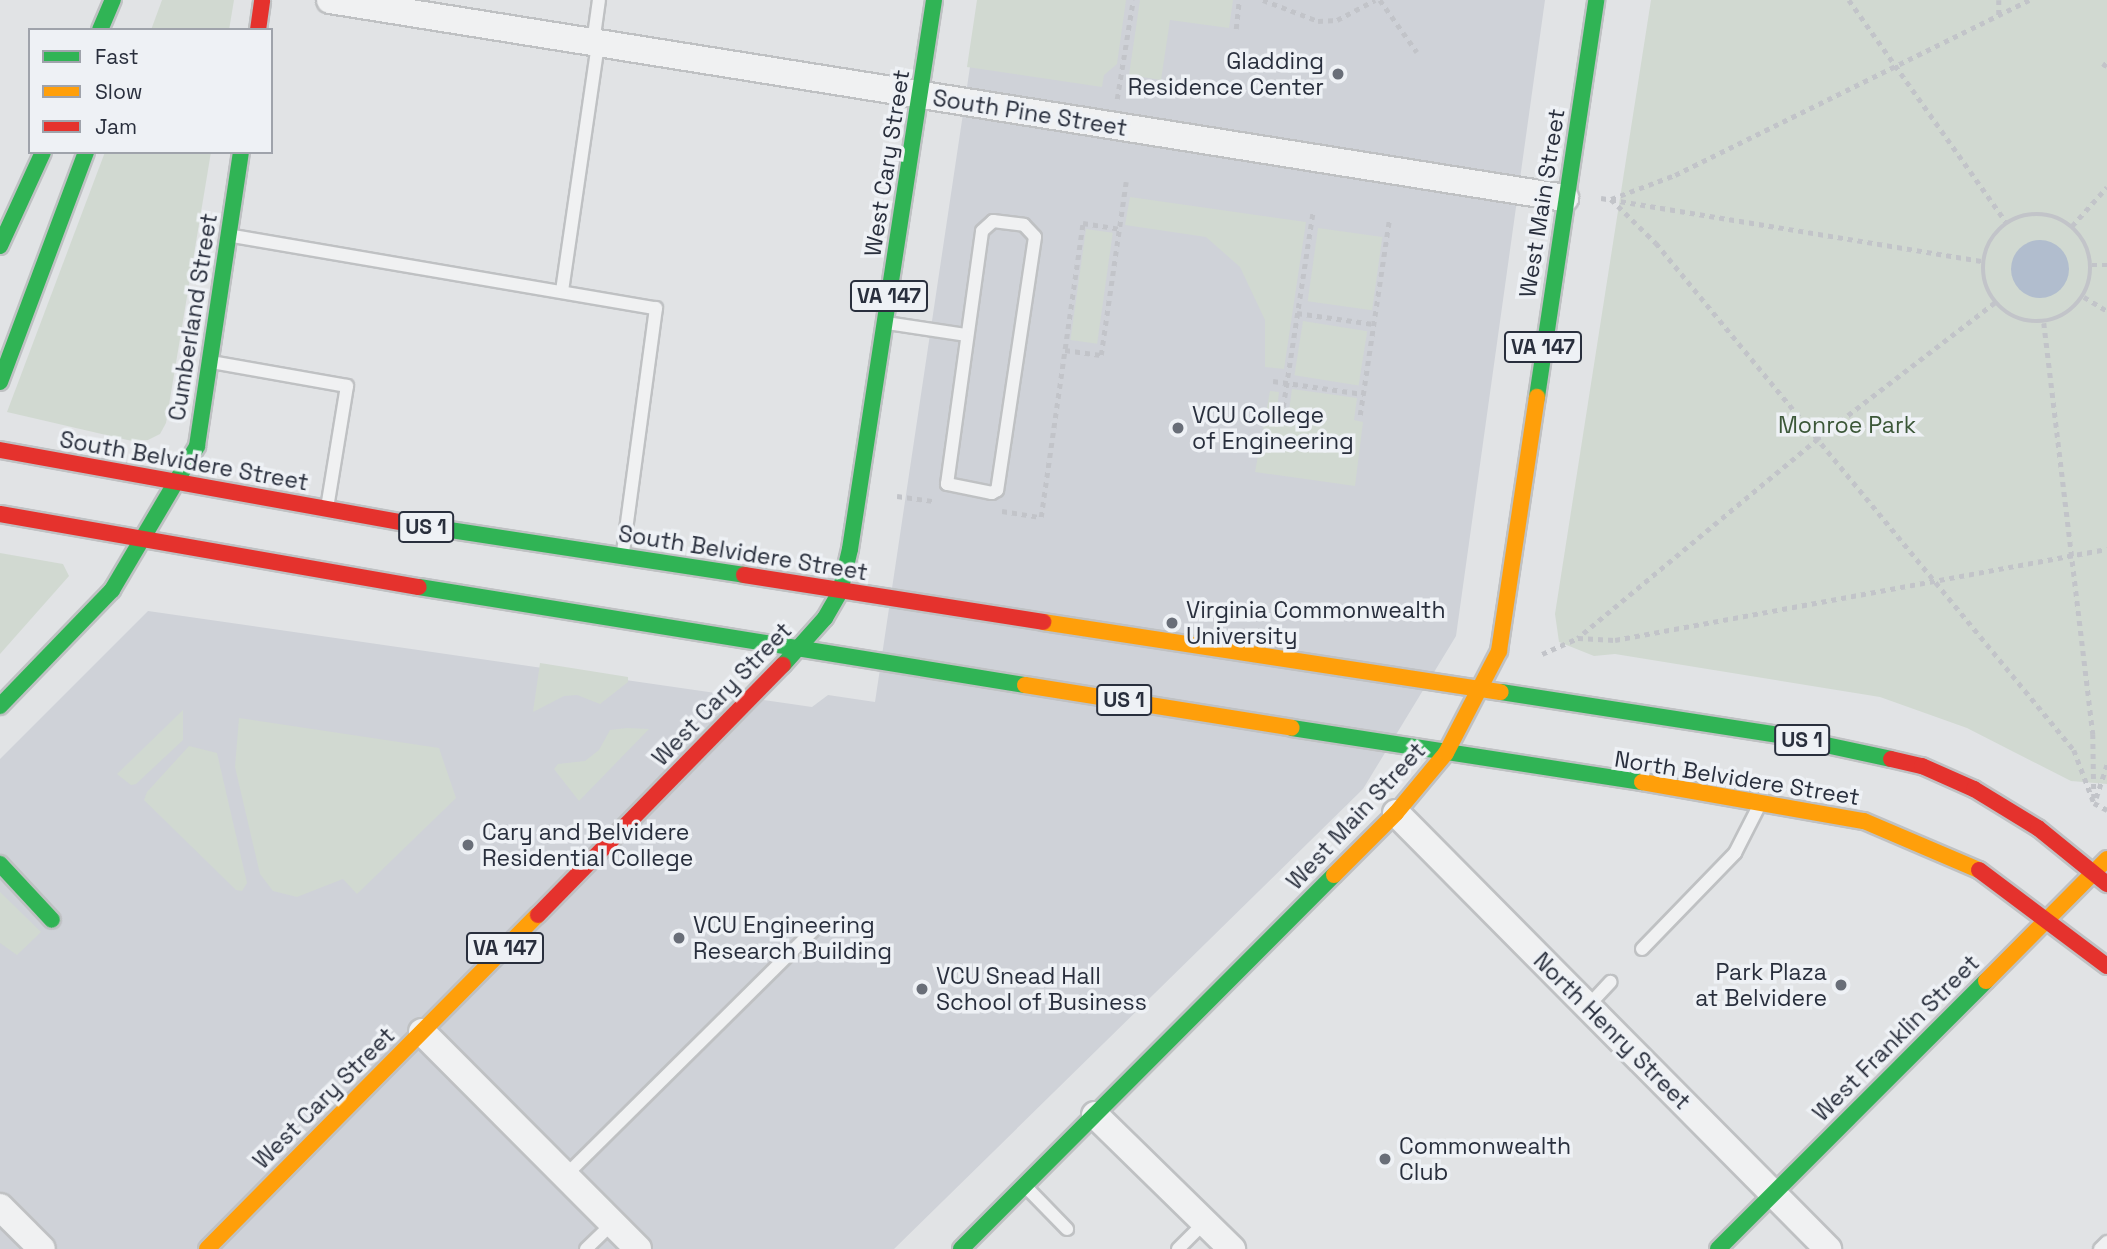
<!DOCTYPE html>
<style>
body{margin:0}
#map{position:relative;width:2107px;height:1249px;overflow:hidden;background:#e1e3e5;font-family:"Space Grotesk",sans-serif}
div>[style]{position:absolute}
[style*='--x']{left:calc(var(--x)*1px);top:calc(var(--y)*1px);width:calc(var(--w)*1px);rotate:calc(var(--a)*1deg)}
.built>*{inset:0;background:#cfd2d8}
.green>*{inset:0;background:#d1d9d1;transform-origin:0 0}
.water>*{inset:0;background:#b1bdce}
.round{border-radius:50%}
.path>*{height:4.5px;margin-top:-2.25px;transform-origin:0;background:repeating-linear-gradient(90deg,#c2c4c9 0 5px,transparent 0 10px)}
.path>.ring{margin:-2.25px;padding:0;box-sizing:content-box;background:none;border:4.5px solid #c2c4c9;border-radius:50%}
.roads{filter:drop-shadow(2px 0 #bfc1c3) drop-shadow(-2px 0 #bfc1c3) drop-shadow(0 2px #bfc1c3) drop-shadow(0 -2px #bfc1c3)}
.lane>*{height:12px;margin:-6px;padding:0 6px;transform-origin:6px;border-radius:6px;background:#f0f1f2}
.street>*{height:26px;margin:-13px;padding:0 13px;transform-origin:13px;border-radius:13px;background:#f0f1f2}
.fast>*{height:16px;margin:-8px;padding:0 8px;transform-origin:8px;border-radius:8px;background:#30b455}
.slow>*{height:16px;margin:-8px;padding:0 8px;transform-origin:8px;border-radius:8px;background:#ff9f0a}
.jam>*{height:16px;margin:-8px;padding:0 8px;transform-origin:8px;border-radius:8px;background:#e5322d}
.dots>*{width:19px;height:19px;translate:-50% -50%;box-sizing:border-box;border:4px solid #eef1f5;border-radius:50%}
span{translate:-50% -50%;white-space:nowrap;text-align:center;line-height:1.15;-webkit-text-stroke:7px #eef1f5;paint-order:stroke}
.shield-label span{padding:2px 5px;background:#eef1f5;border:2px solid;border-radius:5px;-webkit-text-stroke-width:0}
.shield-label{font-size:21px;color:#292f3d;font-weight:700}
.poi-label{font-size:23px;color:#292f3d}
.right{translate:-100% -50%;text-align:right}
.left{translate:0 -50%;text-align:left}
.street-label{font-size:23px;color:#292f3d}
.park-label{font-size:23px;color:#3b5738}
.legend{position:absolute;left:28px;top:28px;width:245px;height:126px;box-sizing:border-box;background:#eef1f5;border:2px solid #9fa3ab;margin:0;padding:9px 12px;list-style:none;font-size:21px;color:#292f3d}
.legend li{display:flex;align-items:center;gap:14px;height:35px}
.legend b{width:35px;border:2px solid #9fa3ab}
</style>
<div id="map">
<div class="built">
<i style="clip-path:polygon(980px 0,1545px 0,1456px 636px,1363px 789px,894px 1249px,0 1249px,0 759px,148px 611px,812px 707px,828px 695px,875px 702px)"></i>
</div>
<div class="green">
<i style="clip-path:polygon(162px 0,234px 0,229px 30px,151px 30px)"></i>
<i style="clip-path:polygon(977px 0,1126px 0,1117px 64px,1104px 75px,1102px 87px,967px 67px)"></i>
<i style="clip-path:polygon(1140px 0,1233px 0,1229px 28px,1170px 20px,1161px 80px,1129px 75px)"></i>
<i style="clip-path:polygon(1651px 0,2107px 0,2107px 784px,2071px 781px,1967px 728px,1880px 697px,1615px 654px,1594px 656px,1559px 642px,1555px 614px)"></i>
<i style="clip-path:polygon(105px 152px,211px 152px,166px 423px,160px 434px,148px 440px,132px 441px,7px 412px)"></i>
<i style="clip-path:polygon(1130px 197px,1306px 222px,1284px 369px,1265px 367px,1265px 320px,1240px 267px,1206px 237px,1125px 225px)"></i>
<i style="left:1318px;top:228px;width:65px;height:74px;rotate:8deg"></i>
<i style="left:1086px;top:229px;width:27px;height:112px;rotate:8deg"></i>
<i style="left:1303px;top:321px;width:65px;height:55px;rotate:9deg"></i>
<i style="clip-path:polygon(1292px 389px,1357px 398px,1354px 420px,1363px 422px,1355px 486px,1255px 472px,1270px 391px,1279px 392px,1277px 409px,1289px 411px)"></i>
<i style="clip-path:polygon(0 553px,63px 564px,69px 576px,0 654px)"></i>
<i style="clip-path:polygon(540px 663px,628px 677px,628px 682px,600px 704px,577px 695px,564px 696px,533px 712px)"></i>
<i style="clip-path:polygon(183px 710px,183px 740px,136px 784px,131px 785px,117px 774px)"></i>
<i style="clip-path:polygon(239px 718px,439px 748px,456px 798px,357px 894px,343px 879px,297px 897px,273px 891px,260px 874px,235px 767px)"></i>
<i style="clip-path:polygon(627px 728px,649px 729px,579px 801px,554px 769px,558px 764px,585px 761px,599px 750px,610px 730px)"></i>
<i style="clip-path:polygon(189px 746px,217px 753px,247px 883px,242px 891px,236px 890px,144px 800px,147px 792px)"></i>
<i style="clip-path:polygon(0 892px,41px 932px,17px 955px,0 943px)"></i>
</div>
<div class="water">
<i class="round" style="left:2011px;top:240px;width:58px;height:58px"></i>
</div>
<div class="path">
<i style="--x:1263;--y:0;--w:59;--a:20.9"></i>
<i style="--x:1318;--y:21;--w:19;--a:-3"></i>
<i style="--x:1337;--y:20;--w:43;--a:-27.8"></i>
<i style="--x:1380;--y:0;--w:64;--a:54.6"></i>
<i style="--x:1849;--y:0;--w:273;--a:54.7"></i>
<i style="--x:1999;--y:0;--w:15;--a:90"></i>
<i style="--x:1236;--y:29;--w:29;--a:-84"></i>
<i style="--x:2103;--y:67;--w:7;--a:-56"></i>
<i style="--x:1117;--y:99;--w:100;--a:-80.8"></i>
<i style="--x:1601;--y:198;--w:387;--a:9.4"></i>
<i style="--x:1611;--y:199;--w:63;--a:44.4"></i>
<i style="--x:1656;--y:243;--w:657;--a:50.5"></i>
<i style="--x:2074;--y:750;--w:57;--a:69.3"></i>
<i style="--x:2094;--y:803;--w:15;--a:28"></i>
<i style="--x:1611;--y:199;--w:68;--a:-20.6"></i>
<i style="--x:1675;--y:175;--w:395;--a:-26.3"></i>
<i class="ring" style="left:1983px;top:214px;width:103.5px;height:103.5px"></i>
<i style="--x:2072;--y:226;--w:52;--a:-48.1"></i>
<i style="--x:2092;--y:265;--w:15;--a:0"></i>
<i style="--x:2084;--y:297;--w:27;--a:31"></i>
<i style="--x:1995;--y:303;--w:223;--a:142.5"></i>
<i style="--x:1818;--y:439;--w:312;--a:140.3"></i>
<i style="--x:1578;--y:638;--w:37;--a:3"></i>
<i style="--x:1615;--y:640;--w:500;--a:-10.48"></i>
<i style="--x:1297;--y:313;--w:77;--a:8.2"></i>
<i style="--x:2044;--y:323;--w:414;--a:83.2"></i>
<i style="--x:2093;--y:734;--w:64;--a:89.1"></i>
<i style="--x:1065;--y:350;--w:36;--a:8"></i>
<i style="--x:1101;--y:355;--w:175;--a:-81.8"></i>
<i style="--x:1273;--y:381;--w:91;--a:8.2"></i>
<i style="--x:1283;--y:407;--w:199;--a:-81.3"></i>
<i style="--x:1360;--y:415;--w:196;--a:-81.5"></i>
<i style="--x:897;--y:496;--w:37;--a:8"></i>
<i style="--x:1002;--y:511;--w:39;--a:9"></i>
<i style="--x:1041;--y:517;--w:297;--a:-81.9"></i>
<i style="--x:1083;--y:223;--w:36;--a:9"></i>
<i style="--x:1542;--y:654;--w:39;--a:-24"></i>
<i style="--x:2096;--y:798;--w:35;--a:-72"></i>
</div>
<div class="roads">
<div class="lane">
<i style="--x:593;--y:43;--w:43;--a:-82.1"></i>
<i style="--x:993;--y:221;--w:31;--a:7"></i>
<i style="--x:1024;--y:225;--w:16;--a:47"></i>
<i style="--x:1035;--y:237;--w:256;--a:98.5"></i>
<i style="--x:997;--y:490;--w:6;--a:149"></i>
<i style="--x:992;--y:493;--w:46;--a:-168.7"></i>
<i style="--x:947;--y:484;--w:255;--a:-82.1"></i>
<i style="--x:982;--y:231;--w:15;--a:-42"></i>
<i style="--x:233;--y:236;--w:429;--a:9.7"></i>
<i style="--x:656;--y:308;--w:245;--a:97.7"></i>
<i style="--x:562;--y:291;--w:251;--a:-81.7"></i>
<i style="--x:887;--y:323;--w:80;--a:8.6"></i>
<i style="--x:211;--y:362;--w:138;--a:10"></i>
<i style="--x:347;--y:386;--w:124;--a:99.3"></i>
<i style="--x:1642;--y:949;--w:134;--a:-45.9"></i>
<i style="--x:1735;--y:853;--w:55;--a:-63"></i>
<i style="--x:1588;--y:1006;--w:33;--a:-47"></i>
<i style="--x:565;--y:1176;--w:349;--a:-44.7"></i>
<i style="--x:1028;--y:1189;--w:56;--a:45.7"></i>
<i style="--x:586;--y:1249;--w:37;--a:-44"></i>
<i style="--x:1178;--y:1249;--w:38;--a:-45"></i>
<i style="--x:2100;--y:1249;--w:10;--a:-45"></i>
</div>
<div class="street">
<i style="--x:330;--y:0;--w:1251;--a:9.11"></i>
<i style="--x:1396;--y:813;--w:614;--a:45.26"></i>
<i style="--x:422;--y:1032;--w:306;--a:45.1"></i>
<i style="--x:1095;--y:1115;--w:192;--a:44.4"></i>
<i style="--x:0;--y:1207;--w:59;--a:45"></i>
</div>
<div class="fast">
<i style="--x:100;--y:30;--w:33;--a:-67"></i>
<i style="--x:0;--y:246;--w:103;--a:-65.4"></i>
<i style="--x:0;--y:382;--w:246;--a:-69.5"></i>
<i style="--x:1537;--y:397;--w:401;--a:-81.5"></i>
<i style="--x:418;--y:525;--w:330;--a:8.7"></i>
<i style="--x:419;--y:587;--w:614;--a:9.19"></i>
<i style="--x:783;--y:665;--w:63;--a:-48.2"></i>
<i style="--x:825;--y:618;--w:30;--a:-60"></i>
<i style="--x:840;--y:592;--w:44;--a:-76.9"></i>
<i style="--x:850;--y:549;--w:555;--a:-81.3"></i>
<i style="--x:1501;--y:692;--w:286;--a:8.8"></i>
<i style="--x:1784;--y:736;--w:109;--a:12.1"></i>
<i style="--x:0;--y:706;--w:161;--a:-46"></i>
<i style="--x:112;--y:590;--w:167;--a:-59.4"></i>
<i style="--x:197;--y:446;--w:297;--a:-81.5"></i>
<i style="--x:1292;--y:728;--w:354;--a:8.8"></i>
<i style="--x:0;--y:864;--w:76;--a:47.1"></i>
<i style="--x:961;--y:1249;--w:528;--a:-45.08"></i>
<i style="--x:1718;--y:1249;--w:379;--a:-45"></i>
</div>
<div class="slow">
<i style="--x:1043;--y:622;--w:463;--a:8.7"></i>
<i style="--x:1025;--y:685;--w:270;--a:9.1"></i>
<i style="--x:1642;--y:782;--w:225;--a:10"></i>
<i style="--x:1864;--y:821;--w:125;--a:23.1"></i>
<i style="--x:1334;--y:875;--w:88;--a:-45"></i>
<i style="--x:1396;--y:813;--w:78;--a:-50.2"></i>
<i style="--x:1446;--y:753;--w:115;--a:-62.5"></i>
<i style="--x:1499;--y:651;--w:257;--a:-81.5"></i>
<i style="--x:1986;--y:981;--w:172;--a:-45.2"></i>
<i style="--x:207;--y:1249;--w:470;--a:-45.3"></i>
</div>
<div class="jam">
<i style="--x:258;--y:30;--w:30;--a:-82"></i>
<i style="--x:0;--y:450;--w:425;--a:10.2"></i>
<i style="--x:0;--y:514;--w:425;--a:9.9"></i>
<i style="--x:744;--y:575;--w:303;--a:8.9"></i>
<i style="--x:1891;--y:759;--w:32;--a:13"></i>
<i style="--x:1922;--y:766;--w:57;--a:23.9"></i>
<i style="--x:1974;--y:789;--w:75;--a:31.4"></i>
<i style="--x:2038;--y:828;--w:89;--a:39.1"></i>
<i style="--x:1979;--y:870;--w:160;--a:36.9"></i>
<i style="--x:538;--y:915;--w:350;--a:-45.6"></i>
</div>
</div>
<div class="dots">
<i style="left:1338px;top:74px;background:#696e78"></i>
<i style="left:1178px;top:428px;background:#696e78"></i>
<i style="left:1172px;top:623px;background:#696e78"></i>
<i style="left:468px;top:845px;background:#696e78"></i>
<i style="left:679px;top:938px;background:#696e78"></i>
<i style="left:1841px;top:985px;background:#696e78"></i>
<i style="left:922px;top:989px;background:#696e78"></i>
<i style="left:1385px;top:1159px;background:#696e78"></i>
</div>
<div class="shield-label">
<span style="left:889px;top:296px">VA 147</span>
<span style="left:1543px;top:347px">VA 147</span>
<span style="left:426px;top:527px">US 1</span>
<span style="left:1124px;top:700px">US 1</span>
<span style="left:1802px;top:740px">US 1</span>
<span style="left:505px;top:948px">VA 147</span>
</div>
<div class="poi-label">
<span class="right" style="left:1324px;top:74px">Gladding<br>Residence Center</span>
<span class="left" style="left:1192px;top:428px">VCU College<br>of Engineering</span>
<span class="left" style="left:1186px;top:623px">Virginia Commonwealth<br>University</span>
<span class="left" style="left:482px;top:845px">Cary and Belvidere<br>Residential College</span>
<span class="left" style="left:693px;top:938px">VCU Engineering<br>Research Building</span>
<span class="right" style="left:1827px;top:985px">Park Plaza<br>at Belvidere</span>
<span class="left" style="left:936px;top:989px">VCU Snead Hall<br>School of Business</span>
<span class="left" style="left:1399px;top:1159px">Commonwealth<br>Club</span>
</div>
<div class="street-label">
<span style="left:1030px;top:113px;rotate:9deg">South Pine Street</span>
<span style="left:887px;top:163px;rotate:-81deg">West Cary Street</span>
<span style="left:1542px;top:203px;rotate:-81deg">West Main Street</span>
<span style="left:193px;top:317px;rotate:-81deg">Cumberland Street</span>
<span style="left:184px;top:461px;rotate:10deg">South Belvidere Street</span>
<span style="left:743px;top:553px;rotate:9deg">South Belvidere Street</span>
<span style="left:722px;top:694px;rotate:-46deg">West Cary Street</span>
<span style="left:1737px;top:778px;rotate:9deg">North Belvidere Street</span>
<span style="left:1356px;top:816px;rotate:-47deg">West Main Street</span>
<span style="left:1612px;top:1031px;rotate:45deg">North Henry Street</span>
<span style="left:1896px;top:1038px;rotate:-45deg">West Franklin Street</span>
<span style="left:324px;top:1098px;rotate:-45deg">West Cary Street</span>
</div>
<div class="park-label">
<span style="left:1847px;top:425px">Monroe Park</span>
</div>
<ul class="legend">
<li><b style="height:9px;background:#30b455"></b>Fast</li>
<li><b style="height:9px;background:#ff9f0a"></b>Slow</li>
<li><b style="height:9px;background:#e5322d"></b>Jam</li>
</ul>
</div>
